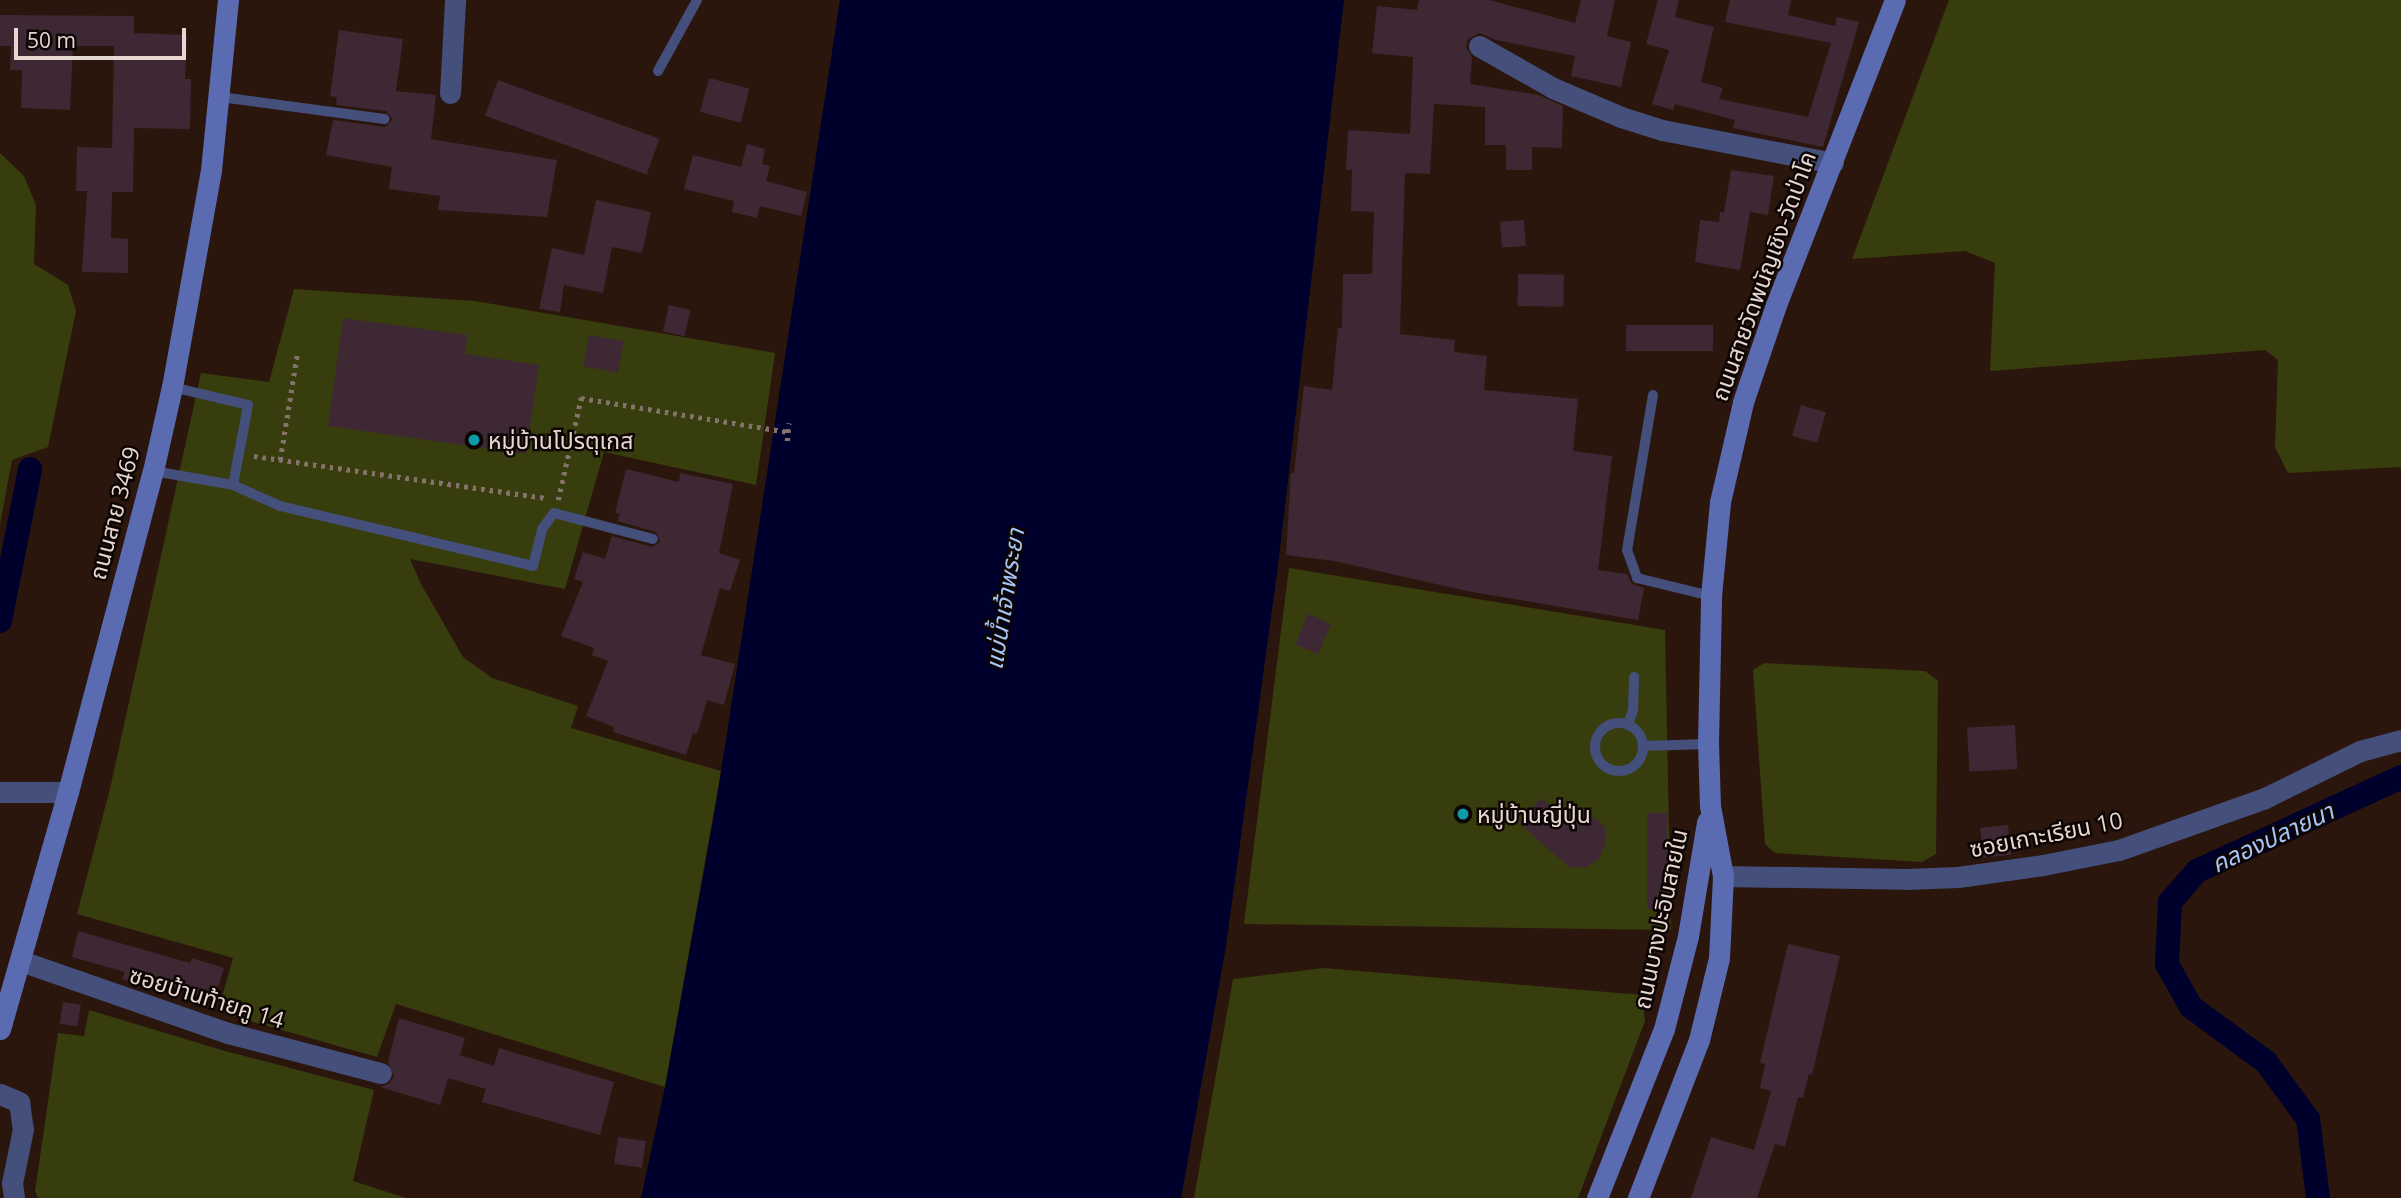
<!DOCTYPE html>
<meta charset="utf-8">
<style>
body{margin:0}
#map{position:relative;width:2401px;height:1198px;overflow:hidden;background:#2b160d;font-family:"Open Sans","Noto Sans Thai",sans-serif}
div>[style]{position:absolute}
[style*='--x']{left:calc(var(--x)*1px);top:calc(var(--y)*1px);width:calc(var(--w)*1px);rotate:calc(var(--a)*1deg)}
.green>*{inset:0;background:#383d0d}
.water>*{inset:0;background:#00002d}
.canal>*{height:24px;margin:-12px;padding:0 12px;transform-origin:12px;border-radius:12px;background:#00002d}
.building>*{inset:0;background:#3e2834;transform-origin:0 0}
.path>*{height:4.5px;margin-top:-2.25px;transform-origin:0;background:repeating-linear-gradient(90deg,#85736b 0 3.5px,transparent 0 8.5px)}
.lane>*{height:10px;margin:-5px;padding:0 5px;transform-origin:5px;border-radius:5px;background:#444f7b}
.lane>.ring{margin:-5px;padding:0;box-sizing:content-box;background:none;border:10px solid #444f7b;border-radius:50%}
.street>*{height:21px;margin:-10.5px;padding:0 10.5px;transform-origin:10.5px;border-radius:10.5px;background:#444f7b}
.secondary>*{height:21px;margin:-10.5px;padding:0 10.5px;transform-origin:10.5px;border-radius:10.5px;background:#5a6bb1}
.dots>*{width:19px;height:19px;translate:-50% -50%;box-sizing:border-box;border:4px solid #0d0503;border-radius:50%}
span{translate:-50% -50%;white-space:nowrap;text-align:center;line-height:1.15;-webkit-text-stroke:5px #0d0503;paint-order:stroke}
.street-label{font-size:23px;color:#e7d7d1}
.poi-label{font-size:23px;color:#e7d7d1}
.left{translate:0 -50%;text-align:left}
.water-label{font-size:24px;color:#a5c5f8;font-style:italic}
.scale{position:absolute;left:14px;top:28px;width:172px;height:32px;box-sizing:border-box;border:4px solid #e7d7d1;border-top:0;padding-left:9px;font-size:21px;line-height:24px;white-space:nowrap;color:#e7d7d1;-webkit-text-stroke:5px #0d0503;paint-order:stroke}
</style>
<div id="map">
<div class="green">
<i style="clip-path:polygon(1949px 0,2401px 0,2401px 467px,2288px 473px,2275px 447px,2278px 360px,2265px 350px,1990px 371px,1995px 263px,1965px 251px,1852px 259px)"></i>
<i style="clip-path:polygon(0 153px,24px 176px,36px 205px,34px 264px,68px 285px,76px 311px,48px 447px,12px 460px,0 525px)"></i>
<i style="clip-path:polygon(294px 289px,475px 301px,775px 353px,756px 485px,604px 452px,565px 589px,410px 559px,421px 584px,463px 657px,492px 678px,578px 706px,571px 728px,721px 771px,665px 1087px,396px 1004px,377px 1057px,218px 1012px,233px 958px,77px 914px,110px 789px,201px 373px,269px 382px)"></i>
<i style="clip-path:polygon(1289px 568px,1665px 630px,1671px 930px,1244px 924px)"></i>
<i style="clip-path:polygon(1764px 663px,1925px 671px,1938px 681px,1936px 854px,1922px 862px,1775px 853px,1765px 844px,1753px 670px)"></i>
<i style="clip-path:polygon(1324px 968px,1642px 995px,1645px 1021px,1578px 1198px,1194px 1198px,1233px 979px)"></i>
<i style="clip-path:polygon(89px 1010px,225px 1051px,374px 1090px,353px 1181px,406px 1198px,38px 1198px,35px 1191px,58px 1033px,84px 1036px)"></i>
</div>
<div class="water">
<i style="clip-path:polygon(840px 0,1344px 0,1278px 566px,1226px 946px,1181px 1198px,641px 1198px,665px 1087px,716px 804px)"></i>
</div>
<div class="canal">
<i style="--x:0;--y:621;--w:155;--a:-78.8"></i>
<i style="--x:2318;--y:1198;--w:80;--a:-97.2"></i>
<i style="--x:2308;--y:1119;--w:71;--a:-126.4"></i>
<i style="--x:2266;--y:1062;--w:93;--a:-143.7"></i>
<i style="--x:2191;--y:1007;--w:49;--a:-119.2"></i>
<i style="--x:2167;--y:964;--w:62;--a:-87.2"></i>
<i style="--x:2170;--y:902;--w:41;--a:-48.9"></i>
<i style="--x:2197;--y:871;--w:225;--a:-24.7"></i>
</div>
<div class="building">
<i style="clip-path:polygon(1419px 0,1489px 0,1575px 23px,1581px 0,1615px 0,1607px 36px,1631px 42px,1621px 87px,1571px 76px,1575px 56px,1496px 40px,1480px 33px,1468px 39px,1466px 47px,1472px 57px,1470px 84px,1539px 95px,1563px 106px,1562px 148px,1532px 147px,1532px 170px,1506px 170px,1506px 145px,1485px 145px,1485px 107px,1434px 104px,1430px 174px,1405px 173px,1400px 334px,1455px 340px,1454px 352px,1487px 356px,1484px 390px,1578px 399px,1573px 451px,1612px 456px,1598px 570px,1627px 574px,1632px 584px,1644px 588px,1638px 620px,1467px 591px,1334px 561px,1286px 555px,1291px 473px,1294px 473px,1304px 386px,1332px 390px,1338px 328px,1342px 328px,1343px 274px,1372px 274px,1374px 212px,1351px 211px,1352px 170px,1346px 170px,1348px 130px,1410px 134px,1413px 57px,1372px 53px,1377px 6px,1417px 10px)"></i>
<i style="clip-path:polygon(1658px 0,1679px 0,1675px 17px,1714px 27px,1701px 82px,1723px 88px,1719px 99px,1808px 117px,1831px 43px,1725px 22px,1730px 0,1791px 0,1788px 15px,1835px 26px,1837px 17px,1859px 22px,1823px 147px,1733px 128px,1735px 120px,1675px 104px,1673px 110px,1652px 104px,1669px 50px,1646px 44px)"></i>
<i style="clip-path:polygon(0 15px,134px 16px,134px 33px,187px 35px,185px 79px,191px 79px,190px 129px,134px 128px,133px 192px,112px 192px,111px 238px,128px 239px,128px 273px,82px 272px,87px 191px,76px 191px,77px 147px,112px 148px,114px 46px,73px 46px,70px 110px,21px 108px,22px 70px,10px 70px,11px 46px,0 46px)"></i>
<i style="clip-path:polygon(339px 30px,403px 39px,396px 91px,436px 95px,431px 139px,557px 160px,547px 217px,438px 210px,440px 196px,389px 189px,392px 167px,326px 155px,333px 120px,385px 127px,393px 119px,386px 111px,336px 105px,337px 97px,330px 96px)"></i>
<i style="left:709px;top:78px;width:42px;height:35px;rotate:15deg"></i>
<i style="left:498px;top:80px;width:172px;height:38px;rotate:20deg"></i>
<i style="clip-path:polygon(747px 144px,765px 149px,762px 164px,770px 166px,766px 181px,807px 192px,801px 216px,760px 206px,757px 218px,732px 212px,734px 201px,684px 189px,693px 155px,741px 167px)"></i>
<i style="clip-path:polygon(1731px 170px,1774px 176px,1768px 215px,1750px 212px,1740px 270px,1695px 262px,1700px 220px,1719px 222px,1720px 212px,1724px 213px)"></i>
<i style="clip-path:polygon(596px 200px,651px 212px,642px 253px,612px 247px,603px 293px,564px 285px,560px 312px,539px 309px,552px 248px,584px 255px)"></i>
<i style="left:1524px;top:220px;width:26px;height:24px;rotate:86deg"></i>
<i style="left:1518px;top:274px;width:46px;height:32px;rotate:1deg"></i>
<i style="left:669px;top:305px;width:22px;height:27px;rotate:13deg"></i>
<i style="clip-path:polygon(343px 318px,468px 335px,465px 354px,539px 365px,526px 454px,328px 426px)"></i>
<i style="left:1626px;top:325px;width:87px;height:26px"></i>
<i style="left:589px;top:335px;width:35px;height:32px;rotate:10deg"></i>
<i style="left:1801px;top:405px;width:26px;height:32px;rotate:16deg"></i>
<i style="clip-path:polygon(626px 469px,679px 482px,680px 473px,733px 484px,719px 553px,740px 560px,730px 591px,720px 588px,701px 655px,735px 664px,724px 705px,707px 700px,697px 734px,693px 733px,686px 755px,613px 732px,614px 727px,586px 716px,608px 661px,592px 655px,594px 648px,561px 636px,583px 582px,574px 579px,583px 552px,605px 559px,612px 536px,652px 547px,660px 542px,656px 532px,617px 521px,620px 514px,615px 513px)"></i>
<i style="left:1308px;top:614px;width:25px;height:33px;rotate:23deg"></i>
<i style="left:2015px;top:725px;width:44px;height:48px;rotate:87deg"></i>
<i style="clip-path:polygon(1541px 798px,1571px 824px,1584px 809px,1605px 827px,1606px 843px,1599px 859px,1586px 867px,1570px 868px,1519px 823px)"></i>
<i style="left:1647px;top:813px;width:20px;height:96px"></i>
<i style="left:2008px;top:825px;width:30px;height:28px;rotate:84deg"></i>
<i style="clip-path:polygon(78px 931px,190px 963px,192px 958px,224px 968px,214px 1000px,171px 986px,169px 992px,122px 979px,125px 972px,72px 957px)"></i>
<i style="clip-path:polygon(1788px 944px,1840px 956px,1812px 1075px,1809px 1074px,1803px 1098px,1798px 1097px,1785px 1147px,1775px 1144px,1757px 1198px,1691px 1198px,1711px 1137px,1754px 1150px,1771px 1091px,1760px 1088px,1765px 1064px,1760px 1063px)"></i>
<i style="left:63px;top:1002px;width:18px;height:22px;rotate:9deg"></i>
<i style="clip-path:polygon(399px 1018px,465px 1038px,460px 1055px,494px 1066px,499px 1048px,614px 1082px,600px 1135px,482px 1102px,486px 1089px,448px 1078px,440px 1105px,380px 1087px,390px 1083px,394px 1076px,388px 1062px)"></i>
<i style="left:618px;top:1137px;width:28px;height:27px;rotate:8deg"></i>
</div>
<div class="path">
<i style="--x:787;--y:441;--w:18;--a:-84"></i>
<i style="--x:254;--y:456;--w:295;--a:8.2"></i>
<i style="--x:280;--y:460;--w:106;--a:-80.8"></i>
<i style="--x:558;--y:500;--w:105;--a:-77.3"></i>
<i style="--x:581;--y:398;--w:210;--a:9.3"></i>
</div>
<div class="lane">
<i style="--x:658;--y:71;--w:81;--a:-61.2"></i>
<i style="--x:220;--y:97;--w:166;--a:7.6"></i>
<i style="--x:172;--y:387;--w:78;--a:13.3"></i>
<i style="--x:248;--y:405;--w:81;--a:100.6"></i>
<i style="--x:1653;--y:395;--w:157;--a:99.5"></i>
<i style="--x:1627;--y:550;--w:30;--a:70"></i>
<i style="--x:1637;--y:578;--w:76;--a:13.7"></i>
<i style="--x:153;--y:471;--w:81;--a:9.9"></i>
<i style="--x:233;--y:485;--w:51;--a:24.1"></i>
<i style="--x:280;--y:506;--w:260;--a:13.3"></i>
<i style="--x:533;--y:566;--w:38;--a:-76"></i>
<i style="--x:542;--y:529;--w:20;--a:-53"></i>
<i style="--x:554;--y:513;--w:102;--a:14.7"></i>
<i class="ring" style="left:1595px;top:723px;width:38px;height:38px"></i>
<i style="--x:1628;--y:724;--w:15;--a:-70"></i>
<i style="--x:1633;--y:710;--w:33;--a:-88"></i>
<i style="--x:1643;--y:746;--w:65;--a:-1.8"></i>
</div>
<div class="street">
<i style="--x:1479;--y:46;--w:85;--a:29.6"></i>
<i style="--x:1553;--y:88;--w:74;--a:23.1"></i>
<i style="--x:1621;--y:117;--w:43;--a:17.6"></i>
<i style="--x:1662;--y:130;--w:174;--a:10.9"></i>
<i style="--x:450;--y:93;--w:93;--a:-86.9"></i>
<i style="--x:0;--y:792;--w:68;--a:0"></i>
<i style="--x:1723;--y:876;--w:183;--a:0.9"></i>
<i style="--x:1906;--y:879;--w:52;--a:-2.2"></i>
<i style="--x:1958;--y:877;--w:86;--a:-8"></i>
<i style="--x:2043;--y:865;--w:77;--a:-11.2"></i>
<i style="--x:2119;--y:850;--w:155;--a:-19.6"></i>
<i style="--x:2265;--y:798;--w:106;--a:-26.3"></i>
<i style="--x:2360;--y:751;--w:42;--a:-15"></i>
<i style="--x:21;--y:961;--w:219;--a:19.2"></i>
<i style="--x:228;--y:1033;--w:158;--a:14.7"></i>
<i style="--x:0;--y:1094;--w:21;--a:23"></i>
<i style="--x:19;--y:1102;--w:27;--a:82"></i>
<i style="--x:23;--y:1129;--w:55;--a:101.5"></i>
<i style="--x:12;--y:1183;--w:15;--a:82"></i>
</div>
<div class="secondary">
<i style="--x:0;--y:1029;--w:247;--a:-74"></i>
<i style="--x:68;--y:792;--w:332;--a:-75.2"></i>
<i style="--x:153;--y:471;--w:86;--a:-77.3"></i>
<i style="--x:172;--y:387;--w:220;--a:-79.8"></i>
<i style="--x:211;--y:170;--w:171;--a:-84.3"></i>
<i style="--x:1597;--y:1198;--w:182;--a:-68.4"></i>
<i style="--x:1664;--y:1029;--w:96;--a:-75.5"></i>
<i style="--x:1688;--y:936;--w:116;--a:-80.5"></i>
<i style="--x:1638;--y:1198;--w:169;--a:-68.9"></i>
<i style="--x:1699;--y:1040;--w:84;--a:-76.3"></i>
<i style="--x:1719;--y:958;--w:82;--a:-87.2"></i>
<i style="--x:1723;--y:876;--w:71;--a:-100.5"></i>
<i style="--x:1710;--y:806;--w:62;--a:-91.8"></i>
<i style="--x:1708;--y:744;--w:148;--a:-88.8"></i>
<i style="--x:1711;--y:596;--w:94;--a:-84.5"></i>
<i style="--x:1720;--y:502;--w:103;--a:-77"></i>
<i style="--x:1743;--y:402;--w:102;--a:-71.2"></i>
<i style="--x:1776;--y:305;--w:327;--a:-68.7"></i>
</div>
<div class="dots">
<i style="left:474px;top:440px;background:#0f9aa8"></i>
<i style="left:1463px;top:814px;background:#0f9aa8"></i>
</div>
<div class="street-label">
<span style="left:1763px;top:276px;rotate:-70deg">ถนนสายวัดพนัญเชิง-วัดป่าโค</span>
<span style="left:114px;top:513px;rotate:-75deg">ถนนสาย 3469</span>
<span style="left:2046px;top:834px;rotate:-11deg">ซอยเกาะเรียน 10</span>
<span style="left:1660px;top:919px;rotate:-78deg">ถนนบางปะอินสายใน</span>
<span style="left:207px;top:997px;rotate:17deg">ซอยบ้านท้ายคู 14</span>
</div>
<div class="poi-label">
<span class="left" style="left:488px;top:440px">หมู่บ้านโปรตุเกส</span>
<span class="left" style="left:1477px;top:814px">หมู่บ้านญี่ปุ่น</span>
</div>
<div class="water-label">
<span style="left:1004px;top:599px;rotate:-81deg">แม่น้ำเจ้าพระยา</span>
<span style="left:2272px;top:837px;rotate:-25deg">คลองปลายนา</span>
</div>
<div class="scale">50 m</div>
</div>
